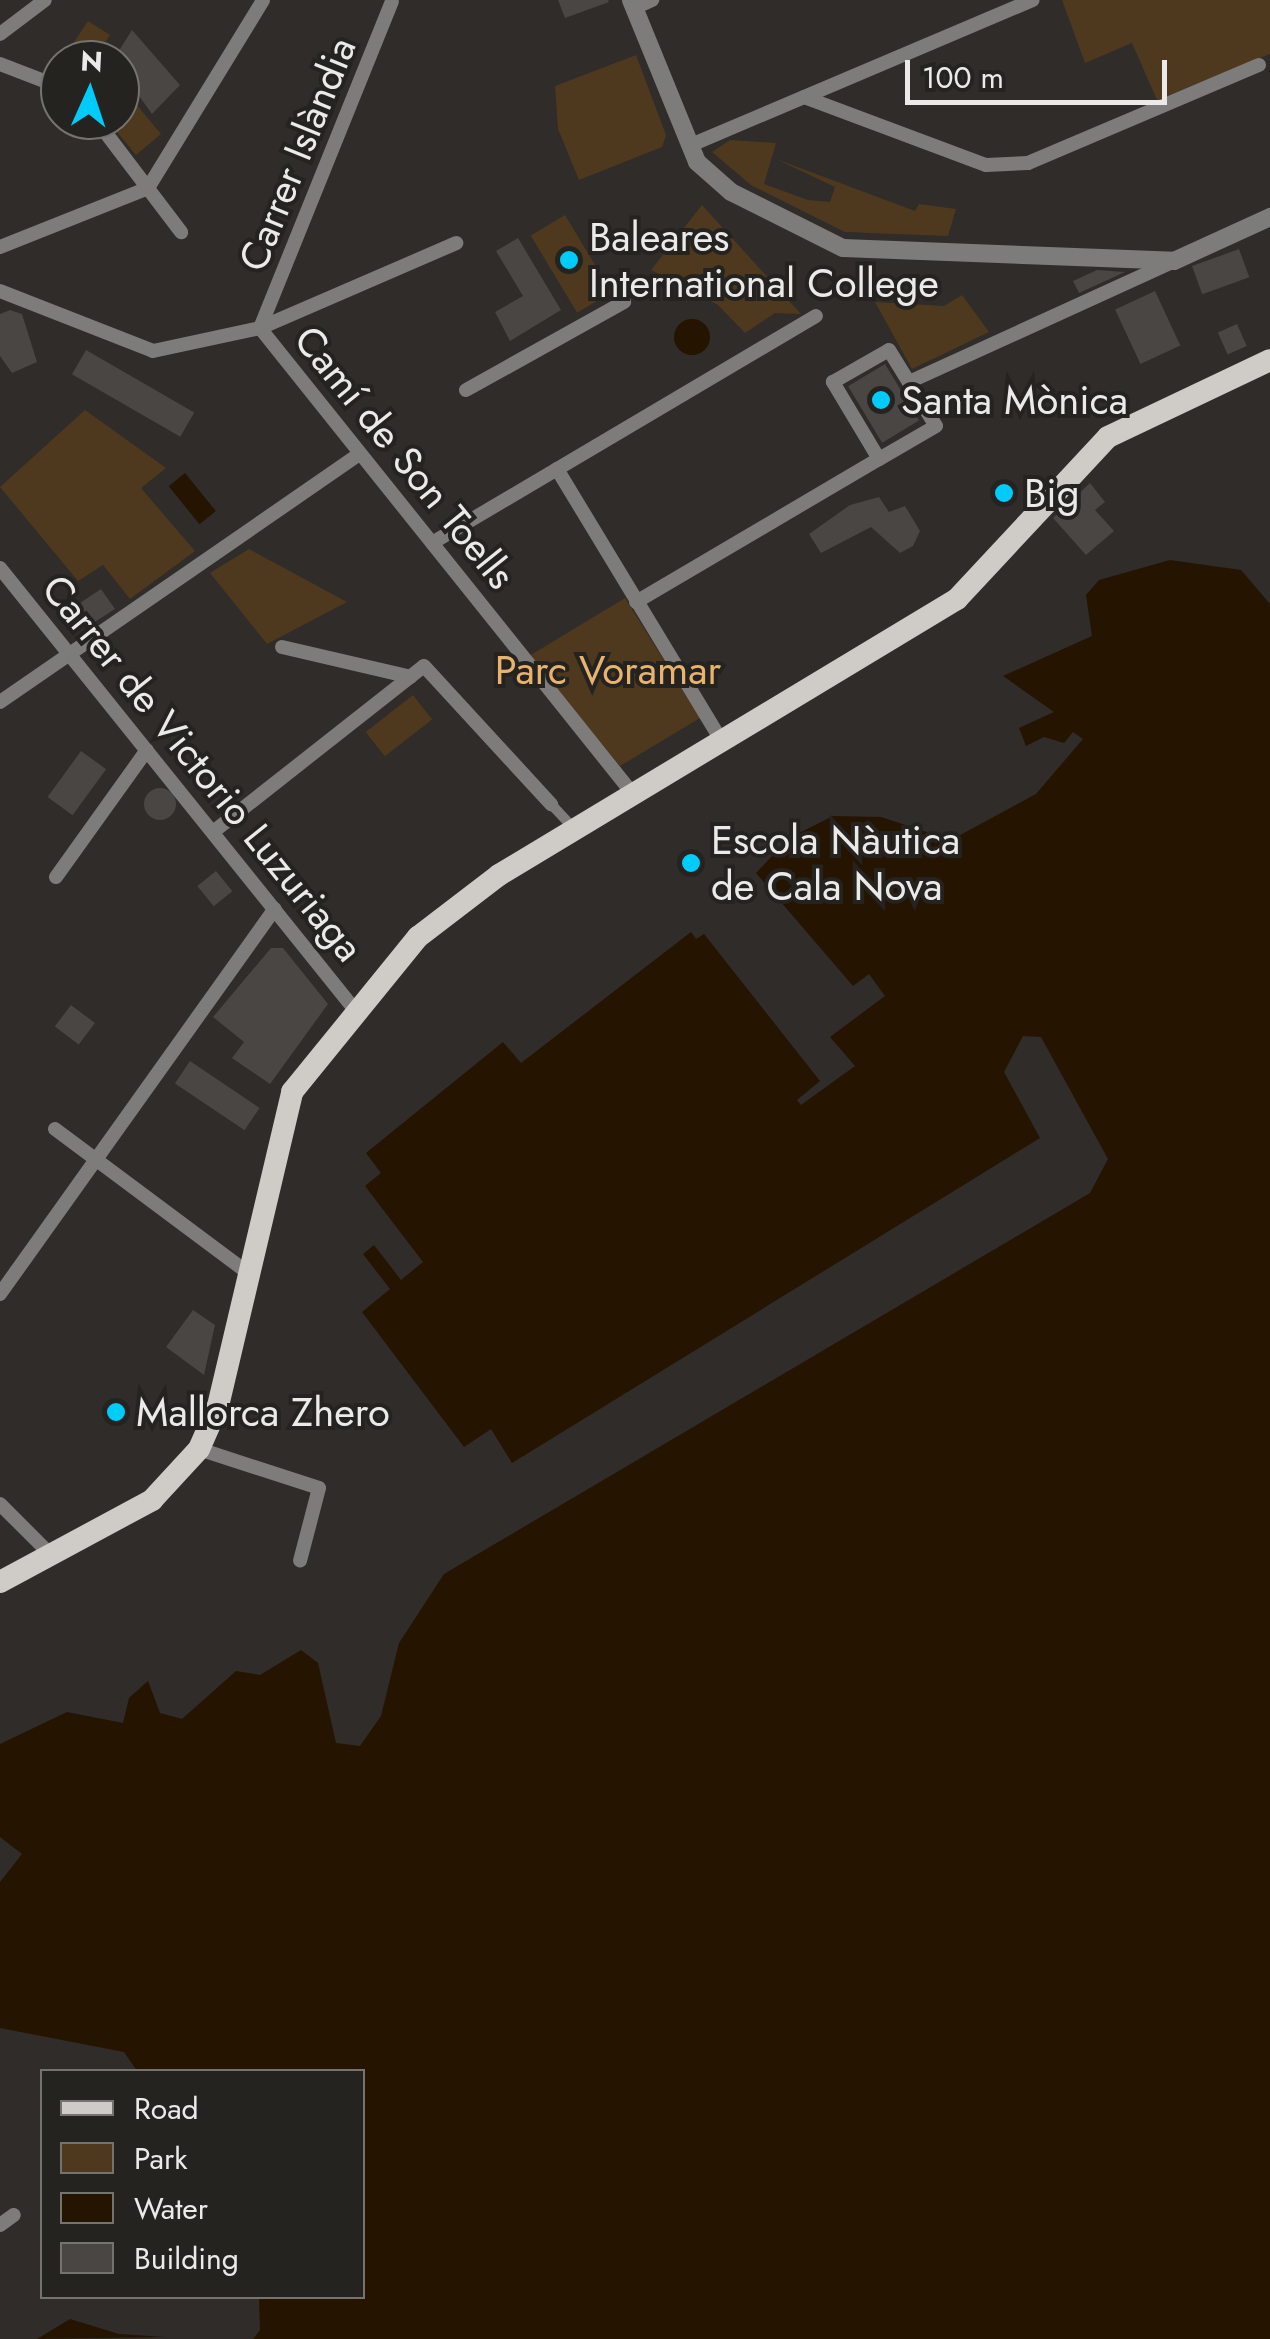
<!DOCTYPE html>
<meta charset="utf-8">
<style>
body{margin:0}
#map{position:relative;width:1270px;height:2339px;overflow:hidden;background:#2f2c29;font-family:Jost,sans-serif}
div>[style]{position:absolute}
[style*='--x']{left:calc(var(--x)*1px);top:calc(var(--y)*1px);width:calc(var(--w)*1px);rotate:calc(var(--a)*1deg)}
.green>*{inset:0;background:#4e391e;transform-origin:0 0}
.water>*{inset:0;background:#251400;transform-origin:0 0}
.round{border-radius:50%}
.building>*{inset:0;background:#494643;transform-origin:0 0}
.pedestrian>*{height:10px;margin:-5px;padding:0 5px;transform-origin:5px;border-radius:5px;background:#7d7c7a}
.minor>*{height:14px;margin:-7px;padding:0 7px;transform-origin:7px;border-radius:7px;background:#7d7c7a}
.tertiary>*{height:18px;margin:-9px;padding:0 9px;transform-origin:9px;border-radius:9px;background:#7d7c7a}
.primary>*{height:22px;margin:-11px;padding:0 11px;transform-origin:11px;border-radius:11px;background:#cfccc8}
.dots>*{width:28px;height:28px;translate:-50% -50%;box-sizing:border-box;border:5px solid #252320;border-radius:50%}
span{translate:-50% -50%;white-space:nowrap;text-align:center;line-height:1.15;-webkit-text-stroke:8px #252320;paint-order:stroke}
.street-label{font-size:40px;color:#ebeae8}
.poi-label{font-size:40px;color:#ebeae8}
.left{translate:0 -50%;text-align:left}
.park-label{font-size:40px;color:#e8b36f}
.legend{position:absolute;left:40px;top:2069px;width:325px;height:230px;box-sizing:border-box;background:#252320;border:2px solid #747370;margin:0;padding:12px 18px;list-style:none;font-size:30px;color:#ebeae8}
.legend li{display:flex;align-items:center;gap:20px;height:50px}
.legend b{width:50px;border:2px solid #747370}
.north{position:absolute;left:40px;top:40px;width:100px;height:100px;box-sizing:border-box;background:#252320;border:2px solid #747370;border-radius:50%;rotate:3deg;font-size:28px;font-weight:700;line-height:40px;text-align:center;color:#ebeae8}
.north::after{content:'';display:block;margin:auto;width:35px;height:45px;background:#00cbf9;clip-path:polygon(50% 0,100% 100%,50% 72%,0 100%)}
.scale{position:absolute;left:905px;top:60px;width:262px;height:45px;box-sizing:border-box;border:5px solid #ebeae8;border-top:0;padding-left:12px;font-size:30px;line-height:35px;white-space:nowrap;color:#ebeae8;-webkit-text-stroke:8px #252320;paint-order:stroke}
</style>
<div id="map">
<div class="green">
<i style="clip-path:polygon(1062px 0,1270px 0,1270px 54px,1157px 100px,1132px 43px,1085px 63px)"></i>
<i style="clip-path:polygon(88px 21px,110px 35px,94px 60px,62px 60px)"></i>
<i style="clip-path:polygon(636px 55px,666px 135px,662px 147px,579px 180px,558px 129px,555px 86px)"></i>
<i style="clip-path:polygon(120px 85px,161px 134px,136px 155px,107px 120px,120px 120px)"></i>
<i style="clip-path:polygon(730px 140px,776px 143px,764px 184px,808px 200px,830px 202px,835px 187px,776px 159px,915px 211px,919px 204px,956px 209px,948px 236px,845px 232px,751px 185px,712px 152px)"></i>
<i style="clip-path:polygon(702px 205px,801px 314px,775px 313px,745px 333px,718px 305px,651px 270px)"></i>
<i style="left:565px;top:215px;width:90px;height:40px;rotate:59deg"></i>
<i style="clip-path:polygon(962px 295px,989px 332px,912px 369px,875px 302px,944px 306px)"></i>
<i style="clip-path:polygon(85px 410px,166px 468px,141px 488px,195px 551px,130px 599px,103px 565px,78px 581px,0 487px)"></i>
<i style="clip-path:polygon(249px 549px,347px 602px,267px 644px,210px 573px)"></i>
<i style="clip-path:polygon(625px 598px,700px 718px,620px 766px,529px 656px)"></i>
<i style="left:413px;top:695px;width:31px;height:60px;rotate:52deg"></i>
</div>
<div class="water">
<i class="round" style="left:674px;top:319px;width:36px;height:36px"></i>
<i style="left:185px;top:473px;width:49px;height:21px;rotate:51deg"></i>
<i style="clip-path:polygon(1170px 560px,1241px 570px,1270px 604px,1270px 2339px,253px 2339px,260px 2330px,259px 2297px,362px 2296px,362px 2072px,137px 2071px,124px 2052px,0 2028px,0 1882px,22px 1854px,0 1837px,0 1744px,67px 1712px,123px 1723px,129px 1698px,148px 1681px,160px 1713px,182px 1719px,236px 1671px,260px 1675px,301px 1650px,318px 1663px,336px 1743px,360px 1746px,381px 1716px,399px 1643px,444px 1574px,1090px 1193px,1108px 1159px,1041px 1037px,1023px 1036px,1004px 1072px,1040px 1138px,512px 1463px,491px 1429px,464px 1447px,362px 1312px,390px 1289px,363px 1254px,374px 1245px,401px 1280px,423px 1262px,365px 1186px,381px 1173px,366px 1153px,503px 1042px,521px 1063px,691px 932px,696px 939px,704px 934px,820px 1081px,797px 1100px,801px 1105px,855px 1066px,830px 1037px,885px 996px,869px 974px,853px 986px,756px 873px,789px 838px,833px 816px,881px 817px,951px 840px,1036px 794px,1083px 739px,1073px 732px,1064px 743px,1044px 737px,1026px 746px,1019px 728px,1054px 712px,1003px 676px,1092px 636px,1086px 595px,1099px 580px)"></i>
<i style="clip-path:polygon(70px 2319px,119px 2334px,165px 2337px,37px 2339px)"></i>
</div>
<div class="building">
<i style="clip-path:polygon(558px 0,608px 0,609px 2px,565px 18px)"></i>
<i style="clip-path:polygon(132px 30px,180px 85px,152px 114px,113px 60px)"></i>
<i style="clip-path:polygon(518px 238px,561px 310px,510px 341px,495px 312px,523px 296px,496px 251px)"></i>
<i style="left:1239px;top:249px;width:30px;height:50px;rotate:70deg"></i>
<i style="clip-path:polygon(1097px 270px,1125px 272px,1079px 293px,1073px 281px)"></i>
<i style="left:1155px;top:291px;width:60px;height:44px;rotate:65deg"></i>
<i style="clip-path:polygon(10px 310px,22px 314px,37px 362px,12px 373px,0 356px,0 314px)"></i>
<i style="left:1237px;top:324px;width:24px;height:21px;rotate:66deg"></i>
<i style="left:86px;top:350px;width:125px;height:28px;rotate:30deg"></i>
<i style="left:885px;top:364px;width:66px;height:43px;rotate:59deg"></i>
<i style="clip-path:polygon(1090px 483px,1105px 502px,1095px 510px,1114px 531px,1086px 555px,1053px 518px)"></i>
<i style="clip-path:polygon(879px 497px,889px 512px,905px 506px,920px 531px,913px 546px,900px 553px,871px 527px,821px 553px,809px 534px,850px 505px)"></i>
<i style="clip-path:polygon(101px 589px,115px 609px,87px 627px,75px 622px,68px 611px)"></i>
<i style="left:81px;top:751px;width:31px;height:57px;rotate:36deg"></i>
<i class="round" style="left:144px;top:788px;width:32px;height:32px"></i>
<i style="left:216px;top:871px;width:26px;height:24px;rotate:51deg"></i>
<i style="clip-path:polygon(271px 948px,283px 948px,328px 1004px,270px 1084px,232px 1058px,244px 1042px,213px 1017px)"></i>
<i style="left:71px;top:1005px;width:30px;height:27px;rotate:37deg"></i>
<i style="left:190px;top:1061px;width:84px;height:27px;rotate:34deg"></i>
<i style="clip-path:polygon(193px 1310px,215px 1325px,204px 1375px,166px 1347px)"></i>
</div>
<div class="pedestrian">
<i style="--x:551;--y:804;--w:34;--a:47"></i>
</div>
<div class="minor">
<i style="--x:634;--y:8;--w:20;--a:-24"></i>
<i style="--x:0;--y:34;--w:56;--a:-37.1"></i>
<i style="--x:0;--y:64;--w:64;--a:21"></i>
<i style="--x:804;--y:97;--w:194;--a:20.5"></i>
<i style="--x:986;--y:165;--w:42;--a:-2.7"></i>
<i style="--x:1028;--y:163;--w:251;--a:-23"></i>
<i style="--x:96;--y:120;--w:141;--a:52.8"></i>
<i style="--x:691;--y:145;--w:371;--a:-23"></i>
<i style="--x:0;--y:247;--w:159;--a:-21.7"></i>
<i style="--x:148;--y:188;--w:220;--a:-58.5"></i>
<i style="--x:0;--y:291;--w:164;--a:21.4"></i>
<i style="--x:153;--y:351;--w:109;--a:-12.1"></i>
<i style="--x:260;--y:328;--w:597;--a:51.33"></i>
<i style="--x:260;--y:328;--w:352;--a:-68"></i>
<i style="--x:260;--y:328;--w:214;--a:-23.4"></i>
<i style="--x:889;--y:350;--w:89;--a:58.3"></i>
<i style="--x:936;--y:426;--w:66;--a:149.9"></i>
<i style="--x:879;--y:459;--w:90;--a:-120.9"></i>
<i style="--x:833;--y:382;--w:64;--a:-29.7"></i>
<i style="--x:909;--y:382;--w:289;--a:-24.5"></i>
<i style="--x:466;--y:390;--w:181;--a:-29.1"></i>
<i style="--x:557;--y:469;--w:318;--a:58.8"></i>
<i style="--x:432;--y:543;--w:446;--a:-30.6"></i>
<i style="--x:0;--y:568;--w:567;--a:51.23"></i>
<i style="--x:636;--y:602;--w:282;--a:-30.5"></i>
<i style="--x:282;--y:647;--w:132;--a:13.1"></i>
<i style="--x:0;--y:702;--w:437;--a:-34.6"></i>
<i style="--x:213;--y:832;--w:268;--a:-38.2"></i>
<i style="--x:424;--y:666;--w:188;--a:47.4"></i>
<i style="--x:56;--y:877;--w:156;--a:-54.4"></i>
<i style="--x:55;--y:1129;--w:241;--a:36.7"></i>
<i style="--x:0;--y:1294;--w:473;--a:-54.5"></i>
<i style="--x:199;--y:1449;--w:126;--a:18"></i>
<i style="--x:319;--y:1488;--w:75;--a:104.6"></i>
<i style="--x:0;--y:1504;--w:72;--a:45"></i>
<i style="--x:0;--y:2225;--w:17;--a:-36"></i>
</div>
<div class="tertiary">
<i style="--x:631;--y:0;--w:175;--a:67.8"></i>
<i style="--x:697;--y:162;--w:45;--a:41.4"></i>
<i style="--x:731;--y:192;--w:125;--a:26.6"></i>
<i style="--x:843;--y:248;--w:331;--a:2.2"></i>
<i style="--x:1174;--y:261;--w:106;--a:-24.6"></i>
</div>
<div class="primary">
<i style="--x:0;--y:1582;--w:173;--a:-28.3"></i>
<i style="--x:152;--y:1500;--w:69;--a:-47.3"></i>
<i style="--x:199;--y:1449;--w:47;--a:-66.2"></i>
<i style="--x:218;--y:1406;--w:323;--a:-76.7"></i>
<i style="--x:292;--y:1092;--w:200;--a:-50.9"></i>
<i style="--x:418;--y:937;--w:102;--a:-37.4"></i>
<i style="--x:499;--y:875;--w:535;--a:-31.07"></i>
<i style="--x:957;--y:599;--w:221;--a:-47"></i>
<i style="--x:1108;--y:437;--w:179;--a:-25.4"></i>
</div>
<div class="dots">
<i style="left:569px;top:260px;background:#00cbf9"></i>
<i style="left:881px;top:400px;background:#00cbf9"></i>
<i style="left:1004px;top:493px;background:#00cbf9"></i>
<i style="left:691px;top:863px;background:#00cbf9"></i>
<i style="left:116px;top:1412px;background:#00cbf9"></i>
</div>
<div class="street-label">
<span style="left:297px;top:154px;rotate:-68deg">Carrer Islàndia</span>
<span style="left:405px;top:457px;rotate:51deg">Camí de Son Toells</span>
<span style="left:203px;top:768px;rotate:51deg">Carrer de Victorio Luzuriaga</span>
</div>
<div class="poi-label">
<span class="left" style="left:589px;top:260px">Baleares<br>International College</span>
<span class="left" style="left:901px;top:400px">Santa Mònica</span>
<span class="left" style="left:1024px;top:493px">Big</span>
<span class="left" style="left:711px;top:863px">Escola Nàutica<br>de Cala Nova</span>
<span class="left" style="left:136px;top:1412px">Mallorca Zhero</span>
</div>
<div class="park-label">
<span style="left:608px;top:670px">Parc Voramar</span>
</div>
<ul class="legend">
<li><b style="height:12px;background:#cfccc8"></b>Road</li>
<li><b style="height:28px;background:#4e391e"></b>Park</li>
<li><b style="height:28px;background:#251400"></b>Water</li>
<li><b style="height:28px;background:#494643"></b>Building</li>
</ul>
<div class="north">N</div>
<div class="scale">100 m</div>
</div>
